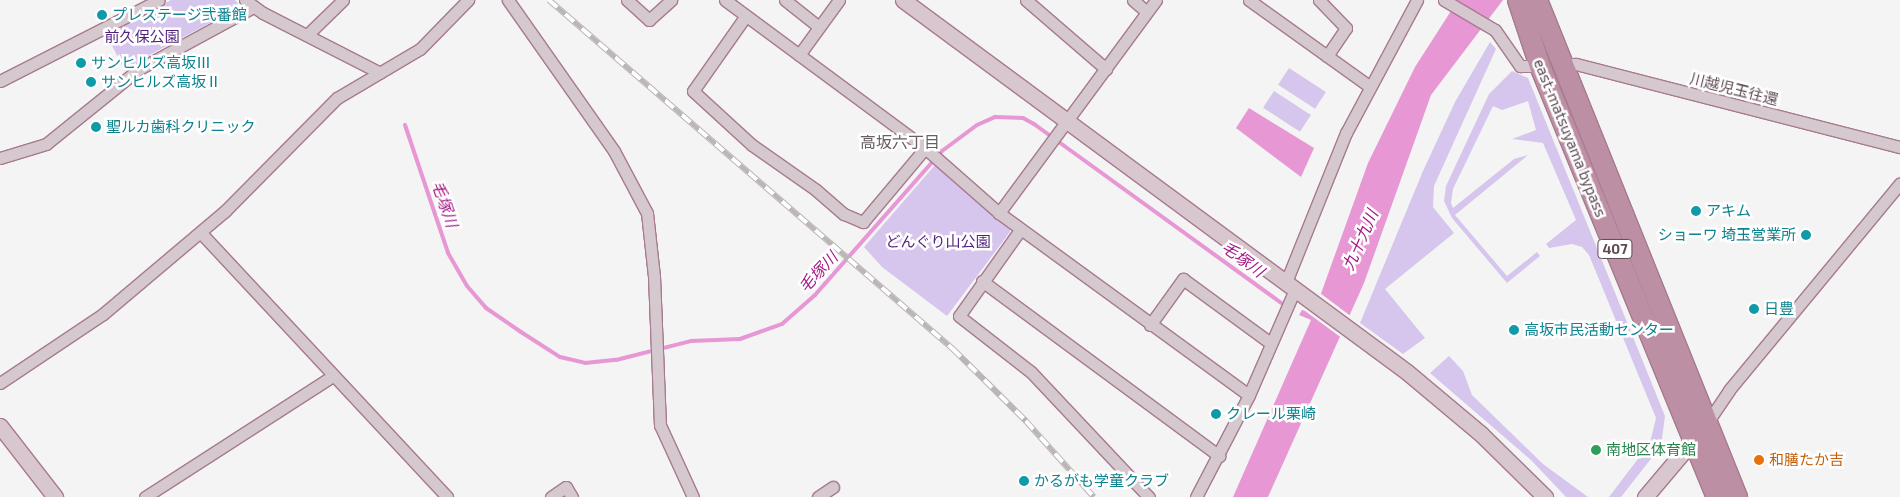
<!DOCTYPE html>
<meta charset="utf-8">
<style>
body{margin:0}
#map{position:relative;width:1900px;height:497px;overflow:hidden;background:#f3f4f3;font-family:"Exo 2","Noto Sans JP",sans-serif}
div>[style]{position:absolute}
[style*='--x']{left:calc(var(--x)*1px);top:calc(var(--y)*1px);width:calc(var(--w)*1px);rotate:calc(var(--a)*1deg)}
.green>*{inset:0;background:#d6c6ed;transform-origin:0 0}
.water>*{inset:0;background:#e697d4}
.pier>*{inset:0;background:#f3f4f3}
.stream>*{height:4px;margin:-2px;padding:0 2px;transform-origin:2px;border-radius:2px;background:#e697d4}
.roads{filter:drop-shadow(1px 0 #a87a8f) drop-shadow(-1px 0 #a87a8f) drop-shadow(0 1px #a87a8f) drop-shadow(0 -1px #a87a8f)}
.street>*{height:11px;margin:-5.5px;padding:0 5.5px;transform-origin:5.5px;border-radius:5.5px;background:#d5c8ce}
.secondary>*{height:15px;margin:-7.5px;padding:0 7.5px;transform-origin:7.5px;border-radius:7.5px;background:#d9c7cf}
.highway>*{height:20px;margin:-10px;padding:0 10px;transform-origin:10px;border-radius:10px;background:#bc8fa4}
.rail>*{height:5.5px;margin-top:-2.75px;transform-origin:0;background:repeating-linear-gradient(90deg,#fff 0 11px,#bcb5b8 0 22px);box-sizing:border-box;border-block:1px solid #bcb5b8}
.dots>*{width:14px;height:14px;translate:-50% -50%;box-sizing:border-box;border:2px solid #fff;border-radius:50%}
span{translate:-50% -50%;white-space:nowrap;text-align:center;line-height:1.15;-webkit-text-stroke:5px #fff;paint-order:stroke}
.shield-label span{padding:1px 4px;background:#fff;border:1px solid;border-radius:4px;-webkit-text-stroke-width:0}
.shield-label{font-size:14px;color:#5f4b55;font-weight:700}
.culture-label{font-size:15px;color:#0d838f}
.left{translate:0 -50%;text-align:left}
.right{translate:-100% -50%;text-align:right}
.park-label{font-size:15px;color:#501f7d}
.street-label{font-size:15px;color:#5f4b55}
.leisure-label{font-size:15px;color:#27864d}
.food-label{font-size:15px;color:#c56008}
.neighbourhood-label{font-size:16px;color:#675f62}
.water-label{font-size:16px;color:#a51884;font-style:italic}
</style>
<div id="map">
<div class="green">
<i style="clip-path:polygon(171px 0,235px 0,238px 3px,236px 9px,140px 60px,125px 71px,106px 34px)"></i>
<i style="clip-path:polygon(1490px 42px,1496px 49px,1434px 186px,1433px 207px,1454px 233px,1385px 289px,1425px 338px,1403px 354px,1360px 323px,1423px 171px,1455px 102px)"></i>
<i style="left:1289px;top:68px;width:44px;height:20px;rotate:33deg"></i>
<i style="clip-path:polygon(1512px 71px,1528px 78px,1665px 416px,1661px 446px,1621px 497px,1609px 497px,1650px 443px,1656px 418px,1589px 255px,1582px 247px,1572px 244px,1549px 248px,1546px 244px,1576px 220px,1543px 143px,1512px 139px,1536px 130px,1528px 101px,1502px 110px,1493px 106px,1453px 189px,1451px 203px,1453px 208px,1514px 159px,1528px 155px,1455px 215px,1507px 276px,1537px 252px,1540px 256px,1507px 283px,1452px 218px,1444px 201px,1446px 186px,1489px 94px)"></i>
<i style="left:1274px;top:91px;width:44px;height:20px;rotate:33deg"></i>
<i style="clip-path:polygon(935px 165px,1010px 227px,1010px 232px,947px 316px,882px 267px,864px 247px)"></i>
<i style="clip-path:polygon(1449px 356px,1463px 371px,1472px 395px,1543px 464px,1588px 497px,1566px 497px,1531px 460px,1430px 373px)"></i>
</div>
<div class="water">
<i style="clip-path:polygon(1458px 0,1503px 0,1431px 95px,1364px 283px,1268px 497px,1233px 497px,1311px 320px,1299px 315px,1302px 310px,1314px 313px,1368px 163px,1415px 67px)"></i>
<i style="clip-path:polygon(1249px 108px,1314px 148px,1301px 177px,1236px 128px)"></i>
</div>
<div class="pier">
<i style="clip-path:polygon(1320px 293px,1352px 317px,1343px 339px,1301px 308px,1313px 310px)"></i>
</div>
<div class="stream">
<i style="--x:405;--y:125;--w:135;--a:71.4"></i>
<i style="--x:448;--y:253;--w:38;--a:60"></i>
<i style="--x:467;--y:286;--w:29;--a:49"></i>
<i style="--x:486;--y:308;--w:42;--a:34.4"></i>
<i style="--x:521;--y:332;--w:46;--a:32.7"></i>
<i style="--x:560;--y:357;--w:26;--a:13"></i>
<i style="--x:585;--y:363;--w:31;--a:-6"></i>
<i style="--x:616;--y:360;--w:77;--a:-14.2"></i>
<i style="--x:691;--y:341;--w:49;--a:-2.3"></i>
<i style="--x:740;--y:339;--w:45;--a:-19.7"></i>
<i style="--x:782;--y:324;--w:44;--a:-41.3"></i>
<i style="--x:815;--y:295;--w:192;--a:-48.6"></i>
<i style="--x:942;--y:151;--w:44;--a:-36.6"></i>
<i style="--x:977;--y:125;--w:20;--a:-24"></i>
<i style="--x:995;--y:117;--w:28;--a:2"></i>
<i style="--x:1023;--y:118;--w:13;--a:29"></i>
<i style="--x:1034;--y:124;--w:305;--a:35.9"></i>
</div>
<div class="roads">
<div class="street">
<i style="--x:245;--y:0;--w:22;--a:36"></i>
<i style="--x:263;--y:13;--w:131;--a:27.1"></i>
<i style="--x:508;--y:0;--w:184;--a:54.9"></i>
<i style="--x:614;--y:151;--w:70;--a:62"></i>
<i style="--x:647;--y:213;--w:63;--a:83.7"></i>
<i style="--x:654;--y:276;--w:149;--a:87.7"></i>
<i style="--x:660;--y:425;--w:79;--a:65.4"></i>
<i style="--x:627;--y:0;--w:30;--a:42"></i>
<i style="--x:649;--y:20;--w:30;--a:-42"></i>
<i style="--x:725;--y:0;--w:249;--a:36.5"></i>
<i style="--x:925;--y:148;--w:98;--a:41.3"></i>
<i style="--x:785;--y:0;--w:43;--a:38.5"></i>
<i style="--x:1026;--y:0;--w:106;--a:40.8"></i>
<i style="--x:1133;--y:0;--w:18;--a:41"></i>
<i style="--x:1156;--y:0;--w:265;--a:126.4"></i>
<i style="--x:999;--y:213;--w:309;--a:36.1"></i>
<i style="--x:1249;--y:395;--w:116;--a:-66.5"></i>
<i style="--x:1249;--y:0;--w:148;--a:35.6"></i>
<i style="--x:1319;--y:0;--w:39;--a:46"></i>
<i style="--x:1346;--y:28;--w:34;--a:124"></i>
<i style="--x:1444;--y:0;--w:59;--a:30.5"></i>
<i style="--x:1495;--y:30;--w:44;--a:55.2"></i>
<i style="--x:1520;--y:66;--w:20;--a:0"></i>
<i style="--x:745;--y:17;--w:90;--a:125.1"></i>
<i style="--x:693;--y:91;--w:80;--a:42.5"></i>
<i style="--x:752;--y:145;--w:78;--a:35.1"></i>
<i style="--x:816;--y:190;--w:37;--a:41"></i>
<i style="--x:844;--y:214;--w:21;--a:23"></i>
<i style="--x:863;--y:222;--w:97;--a:-50"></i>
<i style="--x:307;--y:35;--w:50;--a:-44.2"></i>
<i style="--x:799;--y:55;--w:68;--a:-54"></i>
<i style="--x:1560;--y:64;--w:16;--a:0"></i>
<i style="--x:1576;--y:64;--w:334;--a:14.4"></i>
<i style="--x:0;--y:81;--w:178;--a:-27"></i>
<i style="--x:0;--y:158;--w:48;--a:-16.9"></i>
<i style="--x:46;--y:144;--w:119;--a:-38.9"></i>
<i style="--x:139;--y:69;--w:130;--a:-28.5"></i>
<i style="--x:1020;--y:230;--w:105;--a:125.3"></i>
<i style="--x:959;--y:316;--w:91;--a:37.9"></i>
<i style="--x:1031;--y:372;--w:172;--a:46.7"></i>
<i style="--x:201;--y:233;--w:361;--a:47"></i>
<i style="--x:982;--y:281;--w:295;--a:36.4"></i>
<i style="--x:1286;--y:282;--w:161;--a:-68.1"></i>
<i style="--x:1346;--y:133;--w:151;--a:-61.9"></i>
<i style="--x:1150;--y:325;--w:57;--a:-54.3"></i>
<i style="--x:1183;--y:279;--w:107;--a:36.2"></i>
<i style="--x:0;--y:383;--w:124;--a:-33.8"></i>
<i style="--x:103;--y:314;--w:160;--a:-40.2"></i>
<i style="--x:225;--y:211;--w:159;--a:-45.3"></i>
<i style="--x:337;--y:98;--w:96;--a:-30.6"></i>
<i style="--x:420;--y:49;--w:69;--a:-45.6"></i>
<i style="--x:1707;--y:423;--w:40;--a:-56"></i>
<i style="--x:1729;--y:390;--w:268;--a:-50.4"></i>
<i style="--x:145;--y:497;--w:224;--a:-32.8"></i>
<i style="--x:551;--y:497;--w:18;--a:-34"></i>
<i style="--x:566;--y:487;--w:12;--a:59"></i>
<i style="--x:818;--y:497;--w:18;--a:-34"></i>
<i style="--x:1196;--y:497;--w:115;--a:-62.5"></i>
</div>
<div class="secondary">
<i style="--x:903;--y:0;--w:626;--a:36.43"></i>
<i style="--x:1407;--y:372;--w:97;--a:40"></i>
<i style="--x:1481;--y:434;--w:90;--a:44.5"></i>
<i style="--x:0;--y:426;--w:90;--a:52.2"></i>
<i style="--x:1645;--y:497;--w:84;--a:-49.8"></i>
</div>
<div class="highway">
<i style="--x:1518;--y:0;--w:70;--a:71.6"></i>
<i style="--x:1540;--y:66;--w:466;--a:67.7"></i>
<i style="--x:1537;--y:0;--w:536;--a:68.08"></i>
</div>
</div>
<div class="rail">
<i style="--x:549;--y:0;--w:534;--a:40.82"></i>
<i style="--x:953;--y:349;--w:103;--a:44.6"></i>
<i style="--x:1026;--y:421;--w:102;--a:48.2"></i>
</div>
<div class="dots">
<i style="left:102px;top:15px;background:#0f9aa8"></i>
<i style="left:81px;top:63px;background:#0f9aa8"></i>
<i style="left:91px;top:82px;background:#0f9aa8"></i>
<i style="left:96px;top:127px;background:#0f9aa8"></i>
<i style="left:1696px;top:211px;background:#0f9aa8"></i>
<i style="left:1806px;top:235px;background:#0f9aa8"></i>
<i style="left:1754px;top:309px;background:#0f9aa8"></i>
<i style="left:1514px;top:330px;background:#0f9aa8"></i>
<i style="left:1216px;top:414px;background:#0f9aa8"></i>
<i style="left:1596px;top:450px;background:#2e9e5b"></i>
<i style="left:1759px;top:460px;background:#e8710a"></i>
<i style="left:1024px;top:481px;background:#0f9aa8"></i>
</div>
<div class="shield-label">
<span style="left:1615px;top:249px">407</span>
</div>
<div class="culture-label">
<span class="left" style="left:112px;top:15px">プレステージ弐番館</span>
<span class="left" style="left:91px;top:63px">サンヒルズ高坂Ⅲ</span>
<span class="left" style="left:101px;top:82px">サンヒルズ高坂Ⅱ</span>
<span class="left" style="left:106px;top:127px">聖ルカ歯科クリニック</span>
<span class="left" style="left:1706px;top:211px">アキム</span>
<span class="right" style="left:1796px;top:235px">ショーワ 埼玉営業所</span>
<span class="left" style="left:1764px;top:309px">日豊</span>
<span class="left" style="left:1524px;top:330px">高坂市民活動センター</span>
<span class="left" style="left:1226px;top:414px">クレール栗崎</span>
<span class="left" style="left:1034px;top:481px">かるがも学童クラブ</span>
</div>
<div class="park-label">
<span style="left:142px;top:37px">前久保公園</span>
<span style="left:938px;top:242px">どんぐり山公園</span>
</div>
<div class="street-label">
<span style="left:1734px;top:89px;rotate:14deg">川越児玉往還</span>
<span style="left:1570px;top:138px;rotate:68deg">east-matsuyama bypass</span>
</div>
<div class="leisure-label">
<span class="left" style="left:1606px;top:450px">南地区体育館</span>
</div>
<div class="food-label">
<span class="left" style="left:1769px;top:460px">和膳たか吉</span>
</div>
<div class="neighbourhood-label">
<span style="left:900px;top:142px">高坂六丁目</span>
</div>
<div class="water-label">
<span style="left:445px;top:204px;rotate:71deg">毛塚川</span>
<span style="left:1360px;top:240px;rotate:-66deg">九十九川</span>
<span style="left:1243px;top:259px;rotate:36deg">毛塚川</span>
<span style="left:818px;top:272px;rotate:-47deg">毛塚川</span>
</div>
</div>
